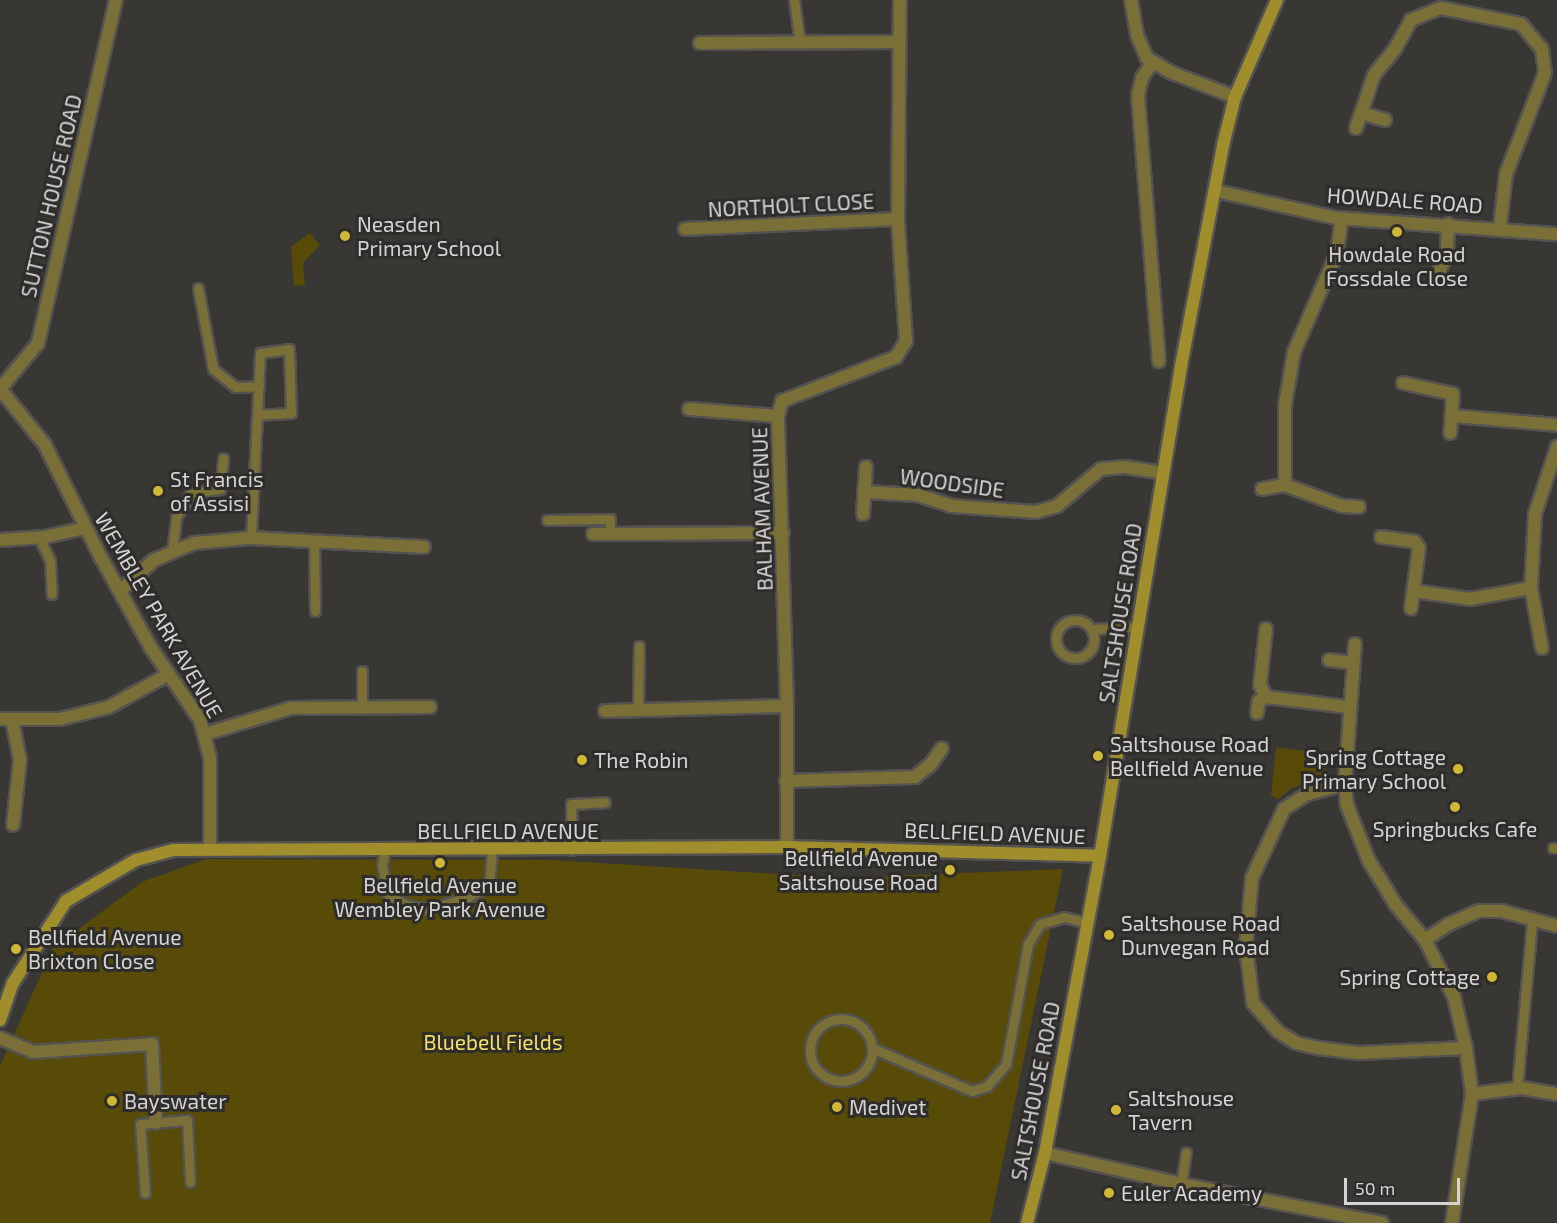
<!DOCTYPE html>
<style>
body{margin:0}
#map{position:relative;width:1557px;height:1223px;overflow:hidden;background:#383734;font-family:"Exo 2",sans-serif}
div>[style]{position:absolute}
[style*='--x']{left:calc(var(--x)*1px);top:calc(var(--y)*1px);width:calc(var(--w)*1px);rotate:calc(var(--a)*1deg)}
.green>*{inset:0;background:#574b07}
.roads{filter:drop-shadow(2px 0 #545351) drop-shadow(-2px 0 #545351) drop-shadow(0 2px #545351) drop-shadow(0 -2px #545351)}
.lane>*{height:9px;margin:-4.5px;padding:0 4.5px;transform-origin:4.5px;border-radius:4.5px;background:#7a6f37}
.lane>.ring{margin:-4.5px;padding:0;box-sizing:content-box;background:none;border:9px solid #7a6f37;border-radius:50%}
.street>*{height:12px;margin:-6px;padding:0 6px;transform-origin:6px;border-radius:6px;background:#7a6f37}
.secondary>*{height:12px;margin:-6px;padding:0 6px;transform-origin:6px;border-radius:6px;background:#a08d2b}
.dots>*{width:16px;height:16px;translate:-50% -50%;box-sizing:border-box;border:3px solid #2e2d2a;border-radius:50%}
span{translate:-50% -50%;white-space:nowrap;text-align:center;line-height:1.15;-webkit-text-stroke:6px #2e2d2a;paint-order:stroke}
.street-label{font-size:21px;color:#d5d4d3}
.poi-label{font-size:21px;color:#d5d4d3}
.left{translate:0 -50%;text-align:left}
.right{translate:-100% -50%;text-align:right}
.park-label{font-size:21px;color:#f7df68}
.scale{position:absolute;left:1344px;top:1178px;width:116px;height:27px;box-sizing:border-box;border:3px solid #d5d4d3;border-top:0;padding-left:8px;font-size:18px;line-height:21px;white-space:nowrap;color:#d5d4d3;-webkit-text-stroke:4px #2e2d2a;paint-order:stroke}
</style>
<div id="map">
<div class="green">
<i style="clip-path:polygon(310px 233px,320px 245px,303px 263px,305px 285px,294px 286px,291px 247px)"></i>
<i style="clip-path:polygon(1276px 747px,1332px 755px,1333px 760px,1318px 778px,1290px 789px,1278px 800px,1271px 795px)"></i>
<i style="clip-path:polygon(206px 859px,552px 860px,841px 878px,1063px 869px,990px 1223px,0 1223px,0 1066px,53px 948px,142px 882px)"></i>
</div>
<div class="roads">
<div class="lane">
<i style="--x:794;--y:0;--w:43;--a:82.1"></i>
<i style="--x:198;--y:288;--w:82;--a:79.5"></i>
<i style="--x:213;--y:369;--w:28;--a:39"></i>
<i style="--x:235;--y:387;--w:24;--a:-2"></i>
<i style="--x:547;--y:520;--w:63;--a:-0.9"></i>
<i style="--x:610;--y:519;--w:15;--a:90"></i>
<i style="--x:39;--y:537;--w:26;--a:65"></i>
<i style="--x:50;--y:561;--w:33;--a:87"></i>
<i style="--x:251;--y:538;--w:185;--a:-87.2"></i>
<i style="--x:260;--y:353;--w:29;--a:-8"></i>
<i style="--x:289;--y:349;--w:64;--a:88.2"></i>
<i style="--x:291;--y:413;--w:33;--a:177"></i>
<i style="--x:314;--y:541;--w:70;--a:89.2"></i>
<i style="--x:172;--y:552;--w:35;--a:-83"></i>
<i style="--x:176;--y:517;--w:28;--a:-58"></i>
<i style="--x:191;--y:493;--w:29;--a:-8"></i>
<i style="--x:220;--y:489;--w:31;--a:-84"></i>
<i class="ring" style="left:1056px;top:620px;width:29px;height:29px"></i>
<i style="--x:1091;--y:629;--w:47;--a:-2.4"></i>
<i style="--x:362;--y:707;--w:36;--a:-90"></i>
<i style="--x:638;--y:710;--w:64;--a:-89.1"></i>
<i style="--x:1553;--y:848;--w:4;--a:0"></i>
<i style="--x:385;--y:850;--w:16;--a:101"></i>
<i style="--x:382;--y:866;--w:29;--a:78"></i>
<i style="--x:388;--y:894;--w:21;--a:31"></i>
<i style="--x:406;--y:905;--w:22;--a:10"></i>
<i style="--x:428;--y:909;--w:43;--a:-16.3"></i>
<i style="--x:469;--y:897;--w:23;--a:-31"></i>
<i style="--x:489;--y:885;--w:34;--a:-85"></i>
<i style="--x:572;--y:850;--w:46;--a:-91.2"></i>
<i style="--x:571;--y:804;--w:34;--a:-3"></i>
<i class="ring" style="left:810px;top:1019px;width:53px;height:53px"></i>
<i style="--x:872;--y:1048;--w:109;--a:23.3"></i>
<i style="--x:972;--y:1091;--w:16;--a:-18"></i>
<i style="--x:987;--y:1086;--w:29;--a:-49"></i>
<i style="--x:1006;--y:1064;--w:122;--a:-79.6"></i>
<i style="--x:1028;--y:944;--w:23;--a:-59"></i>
<i style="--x:1040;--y:924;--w:25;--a:-16"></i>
<i style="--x:1064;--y:917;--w:25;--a:14"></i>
<i style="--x:1517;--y:1089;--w:170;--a:-84.9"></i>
<i style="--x:1181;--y:1184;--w:32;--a:-81"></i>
<i style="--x:145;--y:1193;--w:69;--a:-94.1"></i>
<i style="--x:140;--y:1124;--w:47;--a:-4.9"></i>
<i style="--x:187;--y:1120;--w:62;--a:87.2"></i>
</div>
<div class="street">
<i style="--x:1131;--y:0;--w:36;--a:80"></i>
<i style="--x:1137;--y:35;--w:25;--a:67"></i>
<i style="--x:1147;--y:58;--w:27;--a:31"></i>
<i style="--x:1170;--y:72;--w:70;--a:21"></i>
<i style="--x:700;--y:43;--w:198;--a:-0.3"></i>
<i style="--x:1152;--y:63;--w:18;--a:124"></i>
<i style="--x:1142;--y:78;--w:17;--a:103"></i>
<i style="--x:1138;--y:95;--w:267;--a:85.5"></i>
<i style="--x:1361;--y:113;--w:25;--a:16"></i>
<i style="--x:1356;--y:128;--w:56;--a:-71.2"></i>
<i style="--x:1374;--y:75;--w:33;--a:-51"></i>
<i style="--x:1395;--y:49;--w:33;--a:-61"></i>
<i style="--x:1411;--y:20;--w:32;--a:-22"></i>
<i style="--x:1441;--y:8;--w:82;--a:11.3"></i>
<i style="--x:1521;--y:24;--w:33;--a:50"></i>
<i style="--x:1542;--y:49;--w:24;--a:83"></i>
<i style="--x:1545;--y:73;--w:108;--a:111.1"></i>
<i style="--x:1506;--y:174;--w:53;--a:96.5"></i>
<i style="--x:1216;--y:191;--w:124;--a:12.6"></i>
<i style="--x:1337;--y:218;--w:221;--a:4.2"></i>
<i style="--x:685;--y:229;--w:213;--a:-2.7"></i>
<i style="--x:1440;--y:270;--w:19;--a:-69"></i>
<i style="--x:1447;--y:252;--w:28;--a:-88"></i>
<i style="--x:1403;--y:383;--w:51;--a:12.4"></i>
<i style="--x:1453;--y:394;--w:39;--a:94"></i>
<i style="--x:0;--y:389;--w:72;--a:51.2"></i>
<i style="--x:45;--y:445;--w:124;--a:63.6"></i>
<i style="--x:100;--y:556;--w:105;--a:61"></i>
<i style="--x:151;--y:648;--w:87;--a:55.8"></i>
<i style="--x:200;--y:720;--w:39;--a:75"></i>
<i style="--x:210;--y:758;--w:90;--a:90"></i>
<i style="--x:0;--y:389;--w:60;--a:-50.4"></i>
<i style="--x:38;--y:343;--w:352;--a:-77.2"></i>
<i style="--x:689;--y:409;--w:89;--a:4.5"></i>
<i style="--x:1453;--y:416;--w:104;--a:4.9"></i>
<i style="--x:1285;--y:485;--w:80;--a:-90"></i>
<i style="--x:1285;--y:405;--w:54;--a:-80.4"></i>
<i style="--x:1294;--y:352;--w:108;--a:-66.5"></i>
<i style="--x:1337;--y:253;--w:35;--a:-82"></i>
<i style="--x:1262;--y:489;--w:23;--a:-10"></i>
<i style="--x:1285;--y:485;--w:61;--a:20.2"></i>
<i style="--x:1342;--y:506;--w:17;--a:3"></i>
<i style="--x:864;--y:492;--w:54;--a:3.2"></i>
<i style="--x:918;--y:495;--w:35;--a:18"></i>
<i style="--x:951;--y:506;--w:85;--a:4"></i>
<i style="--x:1036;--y:512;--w:22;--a:-16"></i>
<i style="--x:1057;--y:506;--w:57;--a:-40.1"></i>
<i style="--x:1101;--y:469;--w:24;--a:-5"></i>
<i style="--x:1125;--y:467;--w:38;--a:9"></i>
<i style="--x:863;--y:514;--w:47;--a:-86.3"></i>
<i style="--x:593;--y:534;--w:190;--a:-0.3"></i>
<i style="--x:1381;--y:537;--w:34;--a:8"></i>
<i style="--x:1415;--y:542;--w:7;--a:56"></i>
<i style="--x:1419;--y:548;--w:61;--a:97.6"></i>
<i style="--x:0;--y:540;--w:45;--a:-3.8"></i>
<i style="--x:45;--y:537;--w:41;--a:-12.7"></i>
<i style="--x:1531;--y:588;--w:61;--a:79.6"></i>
<i style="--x:120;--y:591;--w:46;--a:-42.4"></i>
<i style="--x:154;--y:560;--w:43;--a:-23"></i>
<i style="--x:194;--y:543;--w:57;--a:-5"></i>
<i style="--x:251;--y:538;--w:173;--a:3"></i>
<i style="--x:1414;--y:591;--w:57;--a:8.1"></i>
<i style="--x:1470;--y:599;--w:62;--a:-10.2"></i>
<i style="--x:1531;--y:588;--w:74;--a:-86.9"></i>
<i style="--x:1535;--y:514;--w:71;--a:-71.8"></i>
<i style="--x:1266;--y:629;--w:56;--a:96.1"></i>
<i style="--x:1260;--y:685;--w:13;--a:63"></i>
<i style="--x:1266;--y:697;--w:84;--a:6.9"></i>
<i style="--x:1355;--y:644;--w:140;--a:94.1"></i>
<i style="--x:1345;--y:784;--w:21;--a:85"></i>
<i style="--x:1347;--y:805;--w:60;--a:68.6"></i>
<i style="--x:1369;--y:861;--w:52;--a:58.5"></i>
<i style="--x:1396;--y:905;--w:45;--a:50.4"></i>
<i style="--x:1425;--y:940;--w:64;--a:63"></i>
<i style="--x:1454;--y:997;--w:52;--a:76.8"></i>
<i style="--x:1466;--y:1048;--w:46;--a:82.6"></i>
<i style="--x:1472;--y:1094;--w:131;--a:98.8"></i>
<i style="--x:1329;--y:660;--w:24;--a:7"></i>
<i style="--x:605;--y:711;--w:182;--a:-1.6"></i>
<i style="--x:1257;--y:713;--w:12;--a:-81"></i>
<i style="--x:1259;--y:701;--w:8;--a:-30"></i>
<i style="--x:0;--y:719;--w:60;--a:0"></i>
<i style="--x:60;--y:719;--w:50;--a:-13.8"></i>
<i style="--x:109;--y:707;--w:68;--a:-28.8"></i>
<i style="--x:12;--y:719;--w:42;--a:79"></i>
<i style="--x:20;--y:760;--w:65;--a:96.1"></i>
<i style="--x:205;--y:734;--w:90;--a:-16.8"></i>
<i style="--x:291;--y:708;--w:139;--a:-0.4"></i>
<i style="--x:786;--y:781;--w:129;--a:-1.8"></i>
<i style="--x:915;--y:777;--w:21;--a:-39"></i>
<i style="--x:931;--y:764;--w:19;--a:-55"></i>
<i style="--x:1345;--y:784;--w:39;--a:165"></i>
<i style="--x:1307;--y:794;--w:27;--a:147"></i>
<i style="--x:1284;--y:809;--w:76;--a:114.9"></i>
<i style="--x:1252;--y:878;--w:69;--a:95"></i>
<i style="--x:1246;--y:947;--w:56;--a:82.9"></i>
<i style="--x:1253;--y:1003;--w:37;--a:49"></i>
<i style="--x:1277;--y:1031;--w:22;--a:32"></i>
<i style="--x:1296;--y:1043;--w:23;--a:13"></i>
<i style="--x:1318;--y:1048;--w:41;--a:7"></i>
<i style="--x:1359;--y:1053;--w:107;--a:-2.7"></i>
<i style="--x:787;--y:847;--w:141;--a:-90"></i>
<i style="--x:787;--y:706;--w:290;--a:-91.8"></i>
<i style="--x:778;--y:416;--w:16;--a:-75"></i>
<i style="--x:782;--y:401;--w:122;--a:-21.1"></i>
<i style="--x:896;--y:357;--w:19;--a:-58"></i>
<i style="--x:906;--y:341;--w:122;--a:-93.8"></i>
<i style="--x:898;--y:219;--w:219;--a:-89.5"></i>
<i style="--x:1425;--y:940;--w:27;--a:-34"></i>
<i style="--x:1447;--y:925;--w:35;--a:-24"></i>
<i style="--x:1479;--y:911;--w:23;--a:0"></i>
<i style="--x:1502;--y:911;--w:57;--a:15.3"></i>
<i style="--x:0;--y:1038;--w:36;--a:23"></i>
<i style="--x:33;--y:1052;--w:119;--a:-3.8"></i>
<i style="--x:152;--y:1044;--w:79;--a:87.1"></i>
<i style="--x:1472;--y:1094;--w:50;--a:-6.8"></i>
<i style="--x:1522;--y:1088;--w:36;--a:10"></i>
<i style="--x:1045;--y:1153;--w:139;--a:12.8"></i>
<i style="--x:1181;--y:1184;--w:205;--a:11"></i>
</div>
<div class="secondary">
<i style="--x:0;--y:1020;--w:39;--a:-71"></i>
<i style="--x:13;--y:983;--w:98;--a:-57.1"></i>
<i style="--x:66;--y:901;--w:81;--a:-30.4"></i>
<i style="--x:136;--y:860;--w:38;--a:-15"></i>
<i style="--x:173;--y:850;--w:614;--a:-0.28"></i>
<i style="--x:787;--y:847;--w:313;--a:1.6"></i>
<i style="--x:1027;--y:1223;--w:72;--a:-75.6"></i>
<i style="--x:1045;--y:1153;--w:302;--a:-79.5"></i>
<i style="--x:1100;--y:856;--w:497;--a:-80.6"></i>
<i style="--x:1181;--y:366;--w:225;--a:-79.2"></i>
<i style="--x:1223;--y:145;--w:49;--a:-76"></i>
<i style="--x:1235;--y:97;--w:106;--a:-66.6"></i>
</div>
</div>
<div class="dots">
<i style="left:1397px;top:232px;background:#d0b836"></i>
<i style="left:345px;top:236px;background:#d0b836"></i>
<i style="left:158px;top:491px;background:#d0b836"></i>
<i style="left:1098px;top:756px;background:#d0b836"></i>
<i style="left:582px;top:760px;background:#d0b836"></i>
<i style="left:1458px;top:769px;background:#d0b836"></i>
<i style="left:1455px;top:807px;background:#d0b836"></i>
<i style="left:440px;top:863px;background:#d0b836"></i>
<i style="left:950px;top:870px;background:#d0b836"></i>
<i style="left:1109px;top:935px;background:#d0b836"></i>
<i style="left:16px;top:949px;background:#d0b836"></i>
<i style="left:1492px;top:977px;background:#d0b836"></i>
<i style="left:112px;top:1101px;background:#d0b836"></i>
<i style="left:837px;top:1107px;background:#d0b836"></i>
<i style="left:1116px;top:1110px;background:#d0b836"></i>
<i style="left:1109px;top:1193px;background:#d0b836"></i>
</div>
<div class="street-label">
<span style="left:51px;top:196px;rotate:-77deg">SUTTON HOUSE ROAD</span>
<span style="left:1405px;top:200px;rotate:4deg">HOWDALE ROAD</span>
<span style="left:791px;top:205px;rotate:-3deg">NORTHOLT CLOSE</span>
<span style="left:952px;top:483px;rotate:8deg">WOODSIDE</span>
<span style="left:762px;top:509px;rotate:-92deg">BALHAM AVENUE</span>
<span style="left:1120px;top:613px;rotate:-81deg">SALTSHOUSE ROAD</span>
<span style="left:159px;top:615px;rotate:60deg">WEMBLEY PARK AVENUE</span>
<span style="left:508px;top:831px">BELLFIELD AVENUE</span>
<span style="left:995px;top:833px;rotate:2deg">BELLFIELD AVENUE</span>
<span style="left:1035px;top:1091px;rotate:-79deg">SALTSHOUSE ROAD</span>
</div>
<div class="poi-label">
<span class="left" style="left:357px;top:236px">Neasden<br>Primary School</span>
<span style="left:1397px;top:266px">Howdale Road<br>Fossdale Close</span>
<span class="left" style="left:170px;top:491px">St Francis<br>of Assisi</span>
<span class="left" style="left:1110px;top:756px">Saltshouse Road<br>Bellfield Avenue</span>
<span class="right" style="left:1446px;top:769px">Spring Cottage<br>Primary School</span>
<span class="left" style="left:594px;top:760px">The Robin</span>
<span style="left:1455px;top:829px">Springbucks Cafe</span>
<span class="right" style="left:938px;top:870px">Bellfield Avenue<br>Saltshouse Road</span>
<span style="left:440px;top:897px">Bellfield Avenue<br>Wembley Park Avenue</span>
<span class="left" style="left:1121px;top:935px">Saltshouse Road<br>Dunvegan Road</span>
<span class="left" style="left:28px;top:949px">Bellfield Avenue<br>Brixton Close</span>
<span class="right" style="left:1480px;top:977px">Spring Cottage</span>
<span class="left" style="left:1128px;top:1110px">Saltshouse<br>Tavern</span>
<span class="left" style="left:124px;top:1101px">Bayswater</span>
<span class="left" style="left:849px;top:1107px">Medivet</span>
<span class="left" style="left:1121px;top:1193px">Euler Academy</span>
</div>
<div class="park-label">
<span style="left:493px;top:1042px">Bluebell Fields</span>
</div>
<div class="scale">50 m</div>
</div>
